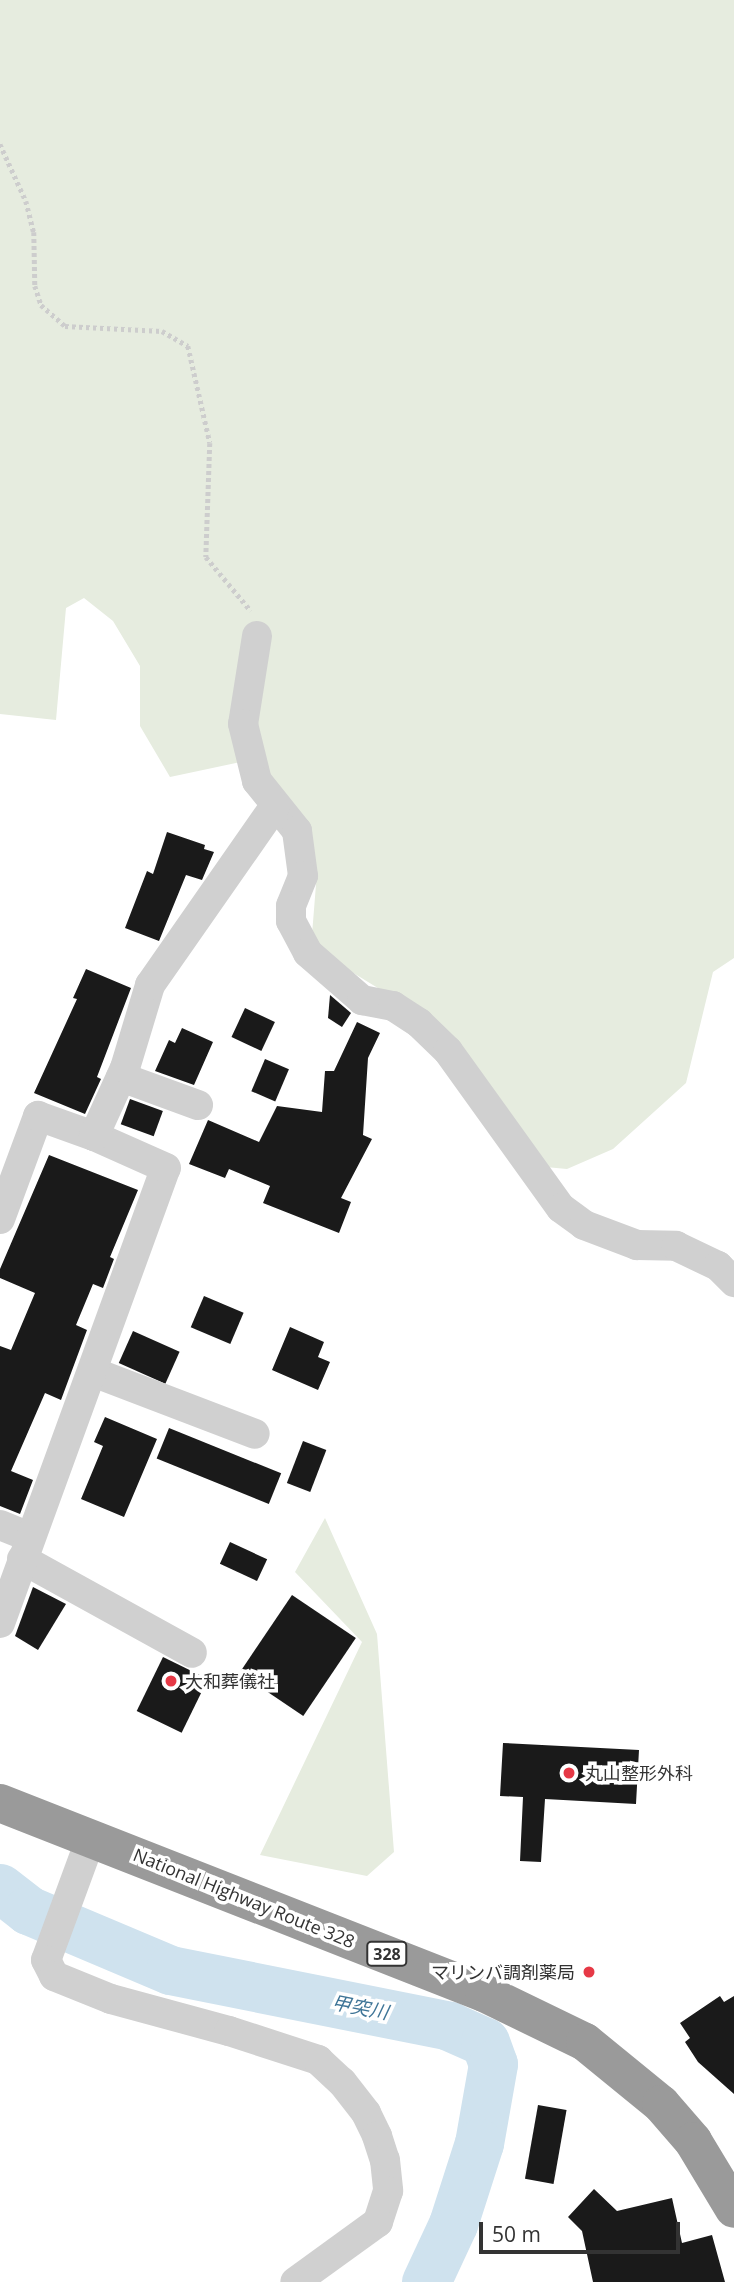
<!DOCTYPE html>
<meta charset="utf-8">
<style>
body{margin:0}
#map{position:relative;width:734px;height:2282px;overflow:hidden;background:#fff;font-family:"Open Sans","Noto Sans JP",sans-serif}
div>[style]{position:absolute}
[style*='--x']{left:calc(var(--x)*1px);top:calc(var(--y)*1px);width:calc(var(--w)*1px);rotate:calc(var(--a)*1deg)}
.green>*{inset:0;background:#e6ecdf}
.river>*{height:49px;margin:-24.5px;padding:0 24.5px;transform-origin:24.5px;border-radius:24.5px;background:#cfe2ee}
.building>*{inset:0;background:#1a1a1a;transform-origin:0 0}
.path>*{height:4.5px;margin-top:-2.25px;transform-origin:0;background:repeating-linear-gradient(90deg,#cdcdcd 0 3.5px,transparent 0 7px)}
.street>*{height:30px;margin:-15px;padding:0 15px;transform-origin:15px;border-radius:15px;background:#d0d0d0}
.highway>*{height:38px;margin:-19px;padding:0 19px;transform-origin:19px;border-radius:19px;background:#9a9a9a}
.dots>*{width:19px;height:19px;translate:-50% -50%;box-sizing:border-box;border:4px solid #fff;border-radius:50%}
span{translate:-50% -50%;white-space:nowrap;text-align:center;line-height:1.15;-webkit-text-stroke:7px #fff;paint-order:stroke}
.shield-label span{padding:2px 5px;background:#fff;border:2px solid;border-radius:5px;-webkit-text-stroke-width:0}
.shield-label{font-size:16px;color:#333;font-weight:700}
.poi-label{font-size:18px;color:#333}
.left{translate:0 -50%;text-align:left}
.right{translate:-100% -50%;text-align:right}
.street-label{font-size:18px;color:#333}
.water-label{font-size:19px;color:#3f7597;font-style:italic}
.scale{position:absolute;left:479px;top:2222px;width:201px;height:32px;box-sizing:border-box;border:4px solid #333;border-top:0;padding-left:9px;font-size:21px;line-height:24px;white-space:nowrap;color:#333;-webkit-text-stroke:5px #fff;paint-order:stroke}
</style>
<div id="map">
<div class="green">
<i style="clip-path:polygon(0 0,734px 0,734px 958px,713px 972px,686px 1083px,613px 1149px,567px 1169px,524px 1165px,386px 993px,311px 947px,317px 872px,250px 760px,170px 777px,140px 726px,140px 666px,113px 621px,84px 598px,66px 608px,56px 720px,0 714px)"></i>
<i style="clip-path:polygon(325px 1518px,377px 1634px,394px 1852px,367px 1876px,260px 1855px,362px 1642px,295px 1572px)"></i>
</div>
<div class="river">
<i style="--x:0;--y:1888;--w:36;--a:38"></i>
<i style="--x:28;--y:1910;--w:154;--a:22.9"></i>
<i style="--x:170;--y:1970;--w:285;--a:11.3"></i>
<i style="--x:449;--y:2026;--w:39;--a:24"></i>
<i style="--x:485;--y:2042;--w:23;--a:70"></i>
<i style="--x:493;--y:2064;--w:80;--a:100"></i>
<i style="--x:479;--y:2143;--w:85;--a:107.8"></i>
<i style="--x:453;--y:2224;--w:64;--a:115"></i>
</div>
<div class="building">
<i style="clip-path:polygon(167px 832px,205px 845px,204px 849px,214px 852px,202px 880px,186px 875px,159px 941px,125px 928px,147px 871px,153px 874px)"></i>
<i style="clip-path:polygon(86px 969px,131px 988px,97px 1077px,101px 1079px,85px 1114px,34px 1093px,77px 999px,73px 998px)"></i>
<i style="clip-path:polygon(330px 995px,351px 1013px,342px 1027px,328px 1018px)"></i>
<i style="left:245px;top:1008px;width:33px;height:32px;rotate:25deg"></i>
<i style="clip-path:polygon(357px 1022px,380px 1033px,368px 1058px,363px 1135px,372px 1139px,341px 1198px,351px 1202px,339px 1233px,263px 1203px,270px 1186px,229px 1169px,225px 1178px,189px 1164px,208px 1120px,259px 1142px,277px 1106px,322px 1112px,325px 1071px,334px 1071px)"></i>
<i style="clip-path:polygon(182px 1028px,213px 1042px,194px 1085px,155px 1071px,169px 1040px,175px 1043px)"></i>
<i style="left:265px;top:1059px;width:26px;height:35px;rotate:23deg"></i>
<i style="left:130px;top:1099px;width:35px;height:27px;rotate:20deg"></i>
<i style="clip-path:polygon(49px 1155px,138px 1190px,110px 1257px,114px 1259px,103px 1288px,93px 1284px,76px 1325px,87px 1330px,61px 1400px,45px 1393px,11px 1471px,33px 1480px,20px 1514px,0 1506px,0 1346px,11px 1350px,35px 1293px,0 1278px,0 1269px)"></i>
<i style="left:204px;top:1296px;width:43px;height:34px;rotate:23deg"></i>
<i style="clip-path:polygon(290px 1327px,324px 1342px,318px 1357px,330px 1362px,318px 1390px,272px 1370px)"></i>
<i style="left:133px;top:1331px;width:51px;height:35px;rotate:24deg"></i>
<i style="clip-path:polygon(105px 1417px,157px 1439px,124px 1517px,81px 1499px,103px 1446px,94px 1442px)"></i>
<i style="left:169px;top:1428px;width:121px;height:33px;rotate:22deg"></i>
<i style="left:303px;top:1441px;width:25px;height:45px;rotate:21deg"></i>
<i style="left:230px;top:1542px;width:41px;height:24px;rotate:25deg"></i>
<i style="clip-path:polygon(33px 1587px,66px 1604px,38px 1650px,15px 1636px)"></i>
<i style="left:292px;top:1595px;width:77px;height:94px;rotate:34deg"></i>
<i style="left:163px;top:1657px;width:50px;height:60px;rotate:26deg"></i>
<i style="clip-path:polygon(503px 1743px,639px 1750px,636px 1804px,545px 1799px,541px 1862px,520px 1861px,523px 1797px,500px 1796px)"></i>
<i style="clip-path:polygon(720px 1996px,724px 2002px,734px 1996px,734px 2094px,698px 2062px,685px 2042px,690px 2038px,680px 2023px)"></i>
<i style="left:538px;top:2105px;width:29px;height:75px;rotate:10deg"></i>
<i style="clip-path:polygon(594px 2189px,617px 2211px,672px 2198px,682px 2243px,712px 2235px,725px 2282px,593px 2282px,582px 2231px,568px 2217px)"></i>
</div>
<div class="path">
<i style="--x:0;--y:144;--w:63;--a:65.5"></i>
<i style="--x:26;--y:201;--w:32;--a:76"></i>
<i style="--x:34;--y:232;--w:54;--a:88.9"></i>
<i style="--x:35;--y:286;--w:20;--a:72"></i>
<i style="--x:41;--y:305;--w:32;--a:41"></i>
<i style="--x:65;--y:326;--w:97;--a:3"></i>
<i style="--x:162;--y:331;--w:30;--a:30"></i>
<i style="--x:188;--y:346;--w:99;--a:77.2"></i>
<i style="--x:210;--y:443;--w:114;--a:92"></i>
<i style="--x:206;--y:557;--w:70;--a:50.2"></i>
</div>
<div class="street">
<i style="--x:257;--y:636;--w:89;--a:99"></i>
<i style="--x:243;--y:724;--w:59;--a:76.2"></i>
<i style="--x:257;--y:781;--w:64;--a:51.3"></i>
<i style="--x:297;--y:831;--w:45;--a:82.4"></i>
<i style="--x:303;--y:876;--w:32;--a:112"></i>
<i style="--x:291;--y:906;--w:15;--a:90"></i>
<i style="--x:291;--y:921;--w:36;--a:62"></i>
<i style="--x:308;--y:953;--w:72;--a:41"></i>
<i style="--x:362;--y:1000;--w:32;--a:11"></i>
<i style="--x:393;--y:1006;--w:31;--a:33"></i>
<i style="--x:419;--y:1023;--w:40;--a:44"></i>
<i style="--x:448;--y:1051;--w:193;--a:54.3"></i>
<i style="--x:561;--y:1208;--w:29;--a:36"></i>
<i style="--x:584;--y:1225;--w:57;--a:20.7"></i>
<i style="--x:637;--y:1245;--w:39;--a:1"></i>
<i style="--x:676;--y:1246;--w:47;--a:25.5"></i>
<i style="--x:718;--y:1266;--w:23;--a:45"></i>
<i style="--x:121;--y:1077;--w:82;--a:20"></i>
<i style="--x:0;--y:1219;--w:110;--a:-69.7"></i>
<i style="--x:38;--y:1116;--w:59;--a:19.7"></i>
<i style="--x:93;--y:1372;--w:173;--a:20.9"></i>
<i style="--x:0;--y:1525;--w:31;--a:22"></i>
<i style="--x:22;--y:1559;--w:194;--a:28.9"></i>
<i style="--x:0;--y:1623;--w:484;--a:-70"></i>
<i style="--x:166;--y:1168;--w:79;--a:-156"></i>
<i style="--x:94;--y:1136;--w:75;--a:-65.5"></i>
<i style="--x:125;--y:1068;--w:87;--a:-73.2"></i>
<i style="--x:150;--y:985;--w:218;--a:-55.1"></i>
<i style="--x:91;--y:1838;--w:130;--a:110.2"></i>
<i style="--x:46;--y:1960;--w:18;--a:63"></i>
<i style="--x:54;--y:1976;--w:61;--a:22"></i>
<i style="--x:111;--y:1999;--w:122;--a:15.2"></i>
<i style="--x:229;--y:2031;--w:94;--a:18"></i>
<i style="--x:318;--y:2060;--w:33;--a:43"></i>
<i style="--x:342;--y:2082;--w:39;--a:52"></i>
<i style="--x:366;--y:2113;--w:25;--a:64"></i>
<i style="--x:377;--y:2136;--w:25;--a:72"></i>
<i style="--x:385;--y:2160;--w:31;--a:84"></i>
<i style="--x:388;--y:2191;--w:33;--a:108"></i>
<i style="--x:378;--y:2222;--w:102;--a:144.1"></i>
</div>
<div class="highway">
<i style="--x:0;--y:1803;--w:520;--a:21.43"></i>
<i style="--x:484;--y:1993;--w:112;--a:25.9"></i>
<i style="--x:585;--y:2042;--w:98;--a:39.2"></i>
<i style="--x:661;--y:2104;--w:49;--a:49.1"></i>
<i style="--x:693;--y:2141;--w:79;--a:58.9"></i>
</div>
<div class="dots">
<i style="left:171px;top:1681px;background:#e63946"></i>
<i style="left:569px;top:1773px;background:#e63946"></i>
<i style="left:589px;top:1972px;background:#e63946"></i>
</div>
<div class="shield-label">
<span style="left:387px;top:1954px">328</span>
</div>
<div class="poi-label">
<span class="left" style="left:185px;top:1681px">大和葬儀社</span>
<span class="left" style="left:585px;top:1773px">丸山整形外科</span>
<span class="right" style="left:575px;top:1972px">マリンバ調剤薬局</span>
</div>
<div class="street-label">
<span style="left:244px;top:1898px;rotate:22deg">National Highway Route 328</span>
</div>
<div class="water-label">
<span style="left:360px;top:2008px;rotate:11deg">甲突川</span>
</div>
<div class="scale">50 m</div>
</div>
